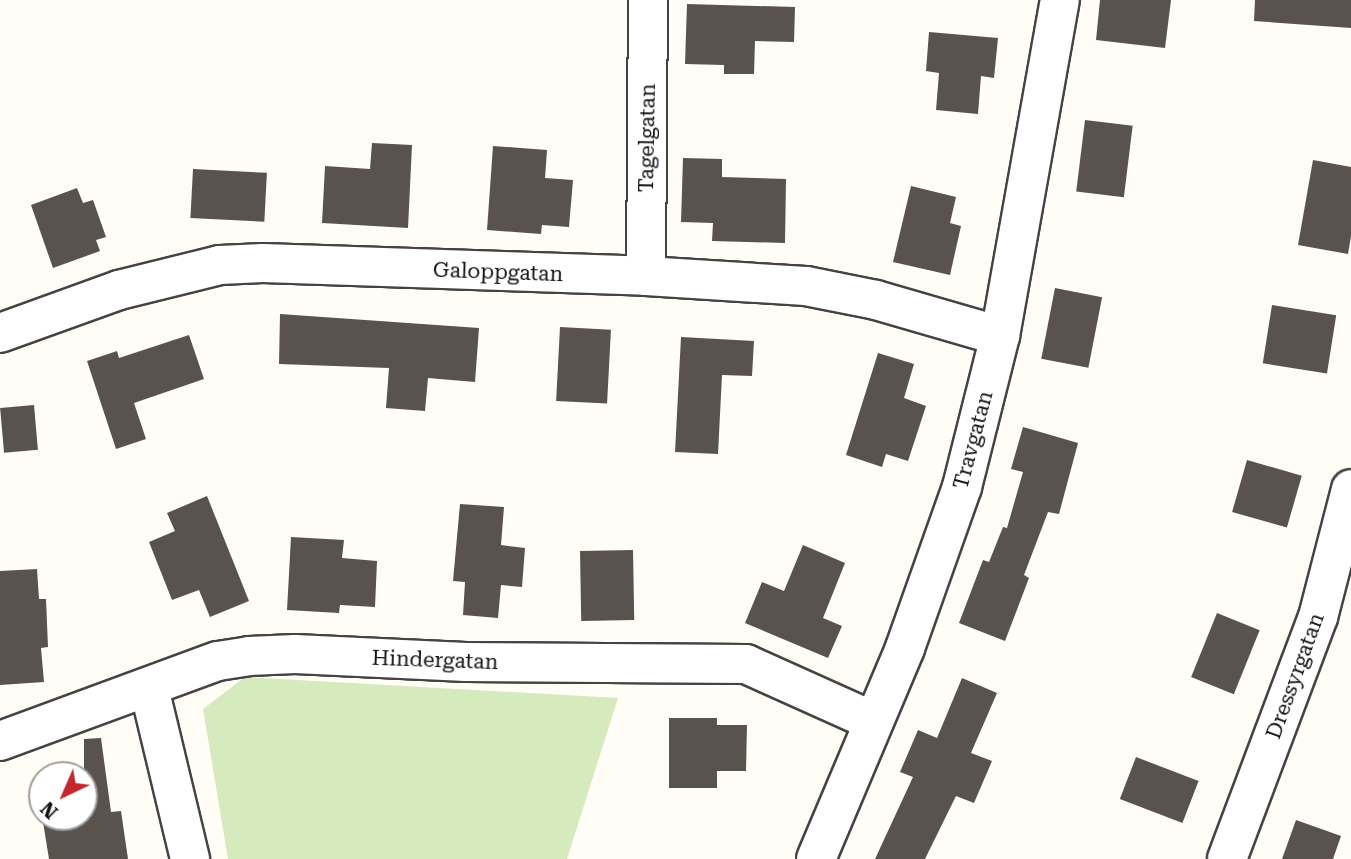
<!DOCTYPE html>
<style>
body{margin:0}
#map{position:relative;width:1351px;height:859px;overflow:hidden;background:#fffdf5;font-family:"Roboto Serif",serif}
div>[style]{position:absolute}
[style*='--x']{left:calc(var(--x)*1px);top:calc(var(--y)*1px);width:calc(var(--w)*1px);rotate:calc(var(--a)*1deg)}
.green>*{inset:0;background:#d5ebbd}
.building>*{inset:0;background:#5a524d;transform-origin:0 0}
.roads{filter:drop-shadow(2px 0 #444) drop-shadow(-2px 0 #444) drop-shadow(0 2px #444) drop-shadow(0 -2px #444)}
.minor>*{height:38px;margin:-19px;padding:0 19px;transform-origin:19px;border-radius:19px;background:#fff}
span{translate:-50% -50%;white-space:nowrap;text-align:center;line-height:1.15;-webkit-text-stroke:7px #fff;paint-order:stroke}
.street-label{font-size:21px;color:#111}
.north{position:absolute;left:28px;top:761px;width:70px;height:70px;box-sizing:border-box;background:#fff;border:2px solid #a0a0a0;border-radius:50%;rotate:224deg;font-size:19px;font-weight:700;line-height:28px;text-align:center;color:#111}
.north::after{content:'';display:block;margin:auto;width:24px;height:32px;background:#c4262e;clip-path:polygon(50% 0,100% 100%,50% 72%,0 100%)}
</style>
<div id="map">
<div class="green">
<i style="clip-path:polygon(245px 677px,618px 698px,567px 859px,228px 859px,203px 709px)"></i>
</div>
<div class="building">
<i style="clip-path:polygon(1100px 0,1171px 0,1165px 48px,1096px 40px)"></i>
<i style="clip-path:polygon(1255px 0,1351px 0,1351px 28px,1254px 21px)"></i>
<i style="clip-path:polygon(687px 4px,795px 7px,794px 42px,755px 41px,754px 74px,724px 74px,724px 65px,685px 64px)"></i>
<i style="clip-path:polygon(929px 32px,998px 38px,994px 78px,981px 76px,978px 114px,936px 110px,939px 73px,926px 71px)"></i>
<i style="left:1085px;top:120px;width:48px;height:72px;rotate:7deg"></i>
<i style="clip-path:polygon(372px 143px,412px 145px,408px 228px,322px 223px,325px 166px,370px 169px)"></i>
<i style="clip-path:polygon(493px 146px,547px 150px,545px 178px,573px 180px,569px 227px,542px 225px,541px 234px,487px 230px)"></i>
<i style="clip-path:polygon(683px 158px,722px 159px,722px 177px,786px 179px,785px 243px,712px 241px,713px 223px,681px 222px)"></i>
<i style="clip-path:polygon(1313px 160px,1351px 167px,1351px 236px,1348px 254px,1298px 245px)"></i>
<i style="left:193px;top:169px;width:74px;height:49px;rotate:3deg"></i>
<i style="clip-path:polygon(911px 186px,956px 197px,950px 223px,961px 226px,950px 275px,893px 262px)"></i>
<i style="clip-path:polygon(77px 188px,83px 203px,93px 200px,106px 237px,96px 240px,100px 251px,53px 268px,31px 205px)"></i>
<i style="left:1055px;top:288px;width:48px;height:72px;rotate:11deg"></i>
<i style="left:1272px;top:305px;width:65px;height:59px;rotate:9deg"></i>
<i style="clip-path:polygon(280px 314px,479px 328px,475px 382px,428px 378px,425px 411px,386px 408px,389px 368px,279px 364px)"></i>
<i style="left:560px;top:327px;width:51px;height:74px;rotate:3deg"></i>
<i style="clip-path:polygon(189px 335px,204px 379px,134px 403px,146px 439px,116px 449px,87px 361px,117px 351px,119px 358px)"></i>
<i style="clip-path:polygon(681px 337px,754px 341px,752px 376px,722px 375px,718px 454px,675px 452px)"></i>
<i style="clip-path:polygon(878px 353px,914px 364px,904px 398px,926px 406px,908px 461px,886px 454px,882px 467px,846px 455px)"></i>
<i style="left:34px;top:405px;width:45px;height:34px;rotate:85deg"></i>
<i style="clip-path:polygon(1023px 427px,1078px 443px,1059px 514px,1048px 512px,1024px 575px,1029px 578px,1005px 641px,959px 623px,983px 560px,989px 562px,1003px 527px,1007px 528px,1023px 472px,1011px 469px)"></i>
<i style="left:1247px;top:460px;width:57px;height:54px;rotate:16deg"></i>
<i style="clip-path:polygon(207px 496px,249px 601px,210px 617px,199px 590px,172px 600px,149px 542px,175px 531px,167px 513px)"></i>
<i style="clip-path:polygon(460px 504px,504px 507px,501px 545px,525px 548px,522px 587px,501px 585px,498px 618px,463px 615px,465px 582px,453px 581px)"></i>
<i style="clip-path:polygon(291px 537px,344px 540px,342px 558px,377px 561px,375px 607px,340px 605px,339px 613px,287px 610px)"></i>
<i style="clip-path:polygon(803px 545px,845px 563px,823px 618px,842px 626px,828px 658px,745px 623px,762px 582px,784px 591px)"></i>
<i style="left:633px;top:550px;width:70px;height:53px;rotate:89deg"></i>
<i style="clip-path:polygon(37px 569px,39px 599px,46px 599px,48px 647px,41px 648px,44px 682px,0 685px,0 571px)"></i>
<i style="left:1217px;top:613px;width:46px;height:69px;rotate:22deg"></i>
<i style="clip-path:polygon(962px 678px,997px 693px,971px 753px,992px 761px,974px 803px,956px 796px,925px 859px,875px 859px,913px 777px,900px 772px,918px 730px,937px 738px)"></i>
<i style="clip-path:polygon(669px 718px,717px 718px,717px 725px,747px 725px,746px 771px,717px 771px,717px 788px,669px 788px)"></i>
<i style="clip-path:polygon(101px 738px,111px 812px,121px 811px,128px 859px,49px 859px,43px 822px,84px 817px,84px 739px)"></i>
<i style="left:1136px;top:757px;width:67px;height:45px;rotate:21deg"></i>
<i style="clip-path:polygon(1296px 820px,1341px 836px,1333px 859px,1282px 859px)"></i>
</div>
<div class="roads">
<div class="minor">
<i style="--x:646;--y:276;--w:276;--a:-89.6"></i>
<i style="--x:0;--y:333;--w:127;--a:-19.9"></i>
<i style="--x:119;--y:290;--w:104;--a:-13.9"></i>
<i style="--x:220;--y:265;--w:43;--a:-2.7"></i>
<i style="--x:263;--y:263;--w:383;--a:1.9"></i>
<i style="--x:646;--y:276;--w:160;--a:3.6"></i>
<i style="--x:806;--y:286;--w:71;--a:11.3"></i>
<i style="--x:876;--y:300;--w:129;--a:16.2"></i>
<i style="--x:149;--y:688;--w:176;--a:76.5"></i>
<i style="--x:0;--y:741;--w:232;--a:-20.2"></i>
<i style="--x:218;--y:661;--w:31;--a:-9"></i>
<i style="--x:249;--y:656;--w:46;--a:-2.5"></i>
<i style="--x:295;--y:654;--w:171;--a:2.7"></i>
<i style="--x:466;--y:662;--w:280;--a:0.4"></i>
<i style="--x:746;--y:664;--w:139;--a:24.2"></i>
<i style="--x:816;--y:859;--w:229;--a:-67.1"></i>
<i style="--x:905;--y:648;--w:171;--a:-70.5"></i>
<i style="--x:962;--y:487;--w:156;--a:-75.9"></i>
<i style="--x:1000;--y:336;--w:341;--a:-79.9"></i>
<i style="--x:1227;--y:859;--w:259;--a:-69.4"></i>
<i style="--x:1318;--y:617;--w:132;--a:-75.5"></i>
</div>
</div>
<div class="street-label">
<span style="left:647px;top:138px;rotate:-89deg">Tagelgatan</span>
<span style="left:498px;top:272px;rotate:2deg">Galoppgatan</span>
<span style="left:973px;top:440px;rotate:-75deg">Travgatan</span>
<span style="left:435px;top:660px;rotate:2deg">Hindergatan</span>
<span style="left:1295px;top:676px;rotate:-70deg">Dressyrgatan</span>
</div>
<div class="north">N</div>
</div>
